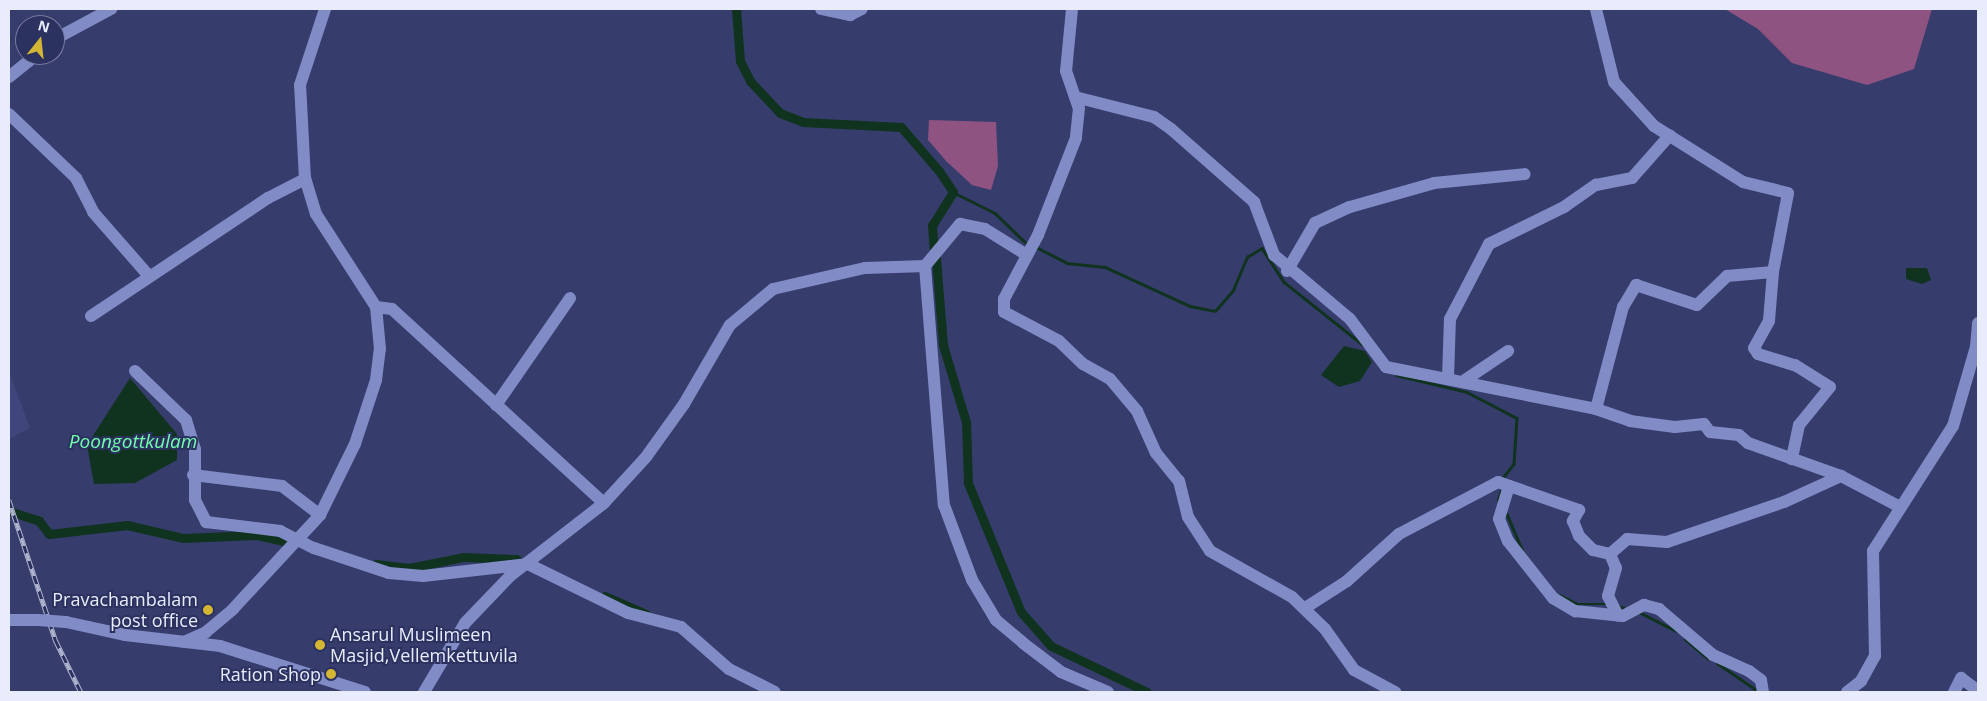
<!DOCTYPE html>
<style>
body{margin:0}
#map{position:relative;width:1987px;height:701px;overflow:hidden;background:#363d6c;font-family:"Open Sans",sans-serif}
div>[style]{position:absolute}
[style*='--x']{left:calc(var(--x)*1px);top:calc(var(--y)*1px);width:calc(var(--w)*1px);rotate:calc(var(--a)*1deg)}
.built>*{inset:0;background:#3e467c}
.green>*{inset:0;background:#8f5382}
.water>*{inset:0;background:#10331f}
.stream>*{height:2.5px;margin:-1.25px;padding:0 1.25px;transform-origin:1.25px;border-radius:1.25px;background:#10331f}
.canal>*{height:9px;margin:-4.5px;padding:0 4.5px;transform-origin:4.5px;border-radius:4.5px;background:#10331f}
.minor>*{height:12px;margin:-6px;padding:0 6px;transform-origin:6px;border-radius:6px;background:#818cc7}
.rail>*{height:4.5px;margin-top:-2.25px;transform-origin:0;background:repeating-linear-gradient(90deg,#2c3260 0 8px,#afb4cf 0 16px);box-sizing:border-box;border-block:1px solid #afb4cf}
.minor-bridge>*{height:12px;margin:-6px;padding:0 6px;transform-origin:6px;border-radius:6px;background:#818cc7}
.dots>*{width:14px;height:14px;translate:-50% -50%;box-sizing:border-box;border:2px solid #2c3260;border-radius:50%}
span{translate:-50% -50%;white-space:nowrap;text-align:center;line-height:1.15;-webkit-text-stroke:4px #2c3260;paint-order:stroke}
.poi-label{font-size:18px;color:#e8ecfd}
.right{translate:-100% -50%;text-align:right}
.left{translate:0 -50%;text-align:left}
.water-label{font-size:19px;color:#72fead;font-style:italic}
.frame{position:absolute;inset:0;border:10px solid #e8ecfd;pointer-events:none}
.north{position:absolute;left:15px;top:15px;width:50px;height:50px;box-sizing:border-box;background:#2c3260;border:1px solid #777c9f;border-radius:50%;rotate:16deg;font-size:14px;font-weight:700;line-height:20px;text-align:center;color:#e8ecfd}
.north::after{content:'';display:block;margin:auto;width:18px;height:22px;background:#d4b635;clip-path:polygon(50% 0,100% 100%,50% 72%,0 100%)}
</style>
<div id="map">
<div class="built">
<i style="clip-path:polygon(9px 372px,30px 428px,9px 439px)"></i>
</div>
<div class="green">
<i style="clip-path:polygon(1725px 9px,1932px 9px,1914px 69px,1867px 85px,1792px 63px,1758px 29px)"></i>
<i style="clip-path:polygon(929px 120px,996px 122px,998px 166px,991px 190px,972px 185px,946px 161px,928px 140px)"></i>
</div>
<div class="water">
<i style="clip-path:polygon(1906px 268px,1927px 268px,1931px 280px,1922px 284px,1906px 279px)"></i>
<i style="clip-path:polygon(1344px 346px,1365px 351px,1372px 362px,1360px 381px,1339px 387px,1321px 375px)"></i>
<i style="clip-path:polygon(130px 378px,177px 434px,177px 460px,135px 483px,94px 484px,87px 445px)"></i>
</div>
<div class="stream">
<i style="--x:738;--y:15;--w:6;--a:-72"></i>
<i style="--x:953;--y:192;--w:47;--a:26.6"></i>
<i style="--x:995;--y:213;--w:42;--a:44"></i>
<i style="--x:1038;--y:248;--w:33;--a:27"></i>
<i style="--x:1067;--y:263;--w:38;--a:6"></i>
<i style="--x:1105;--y:267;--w:94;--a:24.6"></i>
<i style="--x:1190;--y:306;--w:25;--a:11"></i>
<i style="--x:1215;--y:311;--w:28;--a:-49"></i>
<i style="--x:1233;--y:290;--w:36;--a:-67"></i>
<i style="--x:1247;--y:257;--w:17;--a:-31"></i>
<i style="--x:1262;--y:248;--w:40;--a:57.1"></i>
<i style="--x:1284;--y:282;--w:100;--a:38.5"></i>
<i style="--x:1396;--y:375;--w:73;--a:13.5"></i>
<i style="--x:1467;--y:392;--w:56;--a:27.5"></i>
<i style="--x:1517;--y:418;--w:46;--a:93.7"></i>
<i style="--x:1514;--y:464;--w:16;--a:128"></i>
<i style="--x:1498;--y:500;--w:9;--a:-72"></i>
<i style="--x:1507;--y:514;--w:39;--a:67"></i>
<i style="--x:1560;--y:595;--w:20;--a:27"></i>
<i style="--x:1578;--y:604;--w:30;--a:0"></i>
<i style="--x:1618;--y:606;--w:6;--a:18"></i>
<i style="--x:1641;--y:613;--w:39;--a:27"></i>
<i style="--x:1685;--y:639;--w:30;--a:40"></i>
<i style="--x:1717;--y:663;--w:50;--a:34.3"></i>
</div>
<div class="canal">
<i style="--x:736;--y:9;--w:52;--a:85.6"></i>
<i style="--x:740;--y:61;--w:22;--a:63"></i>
<i style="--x:750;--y:81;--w:44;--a:46.8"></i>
<i style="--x:780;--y:113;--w:25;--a:21"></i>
<i style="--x:803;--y:122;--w:98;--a:2.9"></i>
<i style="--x:901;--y:127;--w:58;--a:49.2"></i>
<i style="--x:939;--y:171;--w:25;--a:56"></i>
<i style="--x:953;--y:192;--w:39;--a:122"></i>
<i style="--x:932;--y:225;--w:26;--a:86"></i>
<i style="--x:936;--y:258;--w:87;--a:85.4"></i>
<i style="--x:943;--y:345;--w:80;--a:73.4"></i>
<i style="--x:966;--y:422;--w:61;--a:88.1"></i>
<i style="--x:968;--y:483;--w:139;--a:67.7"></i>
<i style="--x:1021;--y:612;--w:45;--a:48.6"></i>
<i style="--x:1051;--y:646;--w:106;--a:25.6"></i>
<i style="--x:9;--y:511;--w:32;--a:18"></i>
<i style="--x:39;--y:521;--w:16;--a:52"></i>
<i style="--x:49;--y:534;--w:79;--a:-6.6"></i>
<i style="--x:127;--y:525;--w:57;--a:13.1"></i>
<i style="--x:183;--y:538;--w:74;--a:-2.3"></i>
<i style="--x:257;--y:535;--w:32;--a:13"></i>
<i style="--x:376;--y:564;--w:33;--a:7"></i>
<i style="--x:409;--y:568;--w:55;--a:-11.5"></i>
<i style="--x:463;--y:557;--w:54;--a:2.1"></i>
<i style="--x:605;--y:596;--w:45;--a:23.7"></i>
</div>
<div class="minor">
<i style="--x:821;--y:9;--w:30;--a:12"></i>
<i style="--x:850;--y:15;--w:13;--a:-27"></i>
<i style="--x:1072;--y:9;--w:62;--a:95.5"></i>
<i style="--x:1066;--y:71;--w:39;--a:71"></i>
<i style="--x:1079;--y:108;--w:30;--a:96"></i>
<i style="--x:1076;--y:138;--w:104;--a:111.4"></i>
<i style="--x:1038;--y:235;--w:72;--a:118"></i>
<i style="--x:1004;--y:299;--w:13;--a:90"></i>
<i style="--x:1004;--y:312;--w:62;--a:27.8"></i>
<i style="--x:1059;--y:341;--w:33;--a:44"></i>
<i style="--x:1083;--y:364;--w:31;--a:29"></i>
<i style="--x:1110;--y:379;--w:42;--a:49.8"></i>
<i style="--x:1137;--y:411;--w:46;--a:65.7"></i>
<i style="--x:1156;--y:453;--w:36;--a:51"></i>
<i style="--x:1179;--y:481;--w:37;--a:76"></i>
<i style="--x:1188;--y:517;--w:40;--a:57.1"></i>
<i style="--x:1210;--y:551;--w:94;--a:29.3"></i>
<i style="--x:1292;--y:597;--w:46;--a:44.1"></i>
<i style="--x:1325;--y:629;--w:50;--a:54.7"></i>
<i style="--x:1354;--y:670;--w:47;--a:28.2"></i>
<i style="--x:55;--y:39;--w:64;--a:-28.2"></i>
<i style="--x:9;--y:77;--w:35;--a:-39"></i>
<i style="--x:1075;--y:97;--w:81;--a:14.2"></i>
<i style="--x:1154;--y:117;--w:21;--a:35"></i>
<i style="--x:1171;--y:129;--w:111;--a:41.3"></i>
<i style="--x:1254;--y:202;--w:57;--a:69.3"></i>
<i style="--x:1274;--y:255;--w:99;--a:40.1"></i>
<i style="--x:1350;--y:319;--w:60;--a:53.1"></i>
<i style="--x:1386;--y:367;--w:214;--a:11.3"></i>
<i style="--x:1596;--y:409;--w:106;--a:-75.2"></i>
<i style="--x:1623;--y:307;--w:26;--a:-59"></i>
<i style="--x:1636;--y:285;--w:64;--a:18.2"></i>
<i style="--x:1697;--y:305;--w:42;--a:-44"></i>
<i style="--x:1727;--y:276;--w:46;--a:-5"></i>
<i style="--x:1773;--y:272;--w:80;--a:-79.2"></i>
<i style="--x:1788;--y:193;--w:46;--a:-166.3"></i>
<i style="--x:1743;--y:182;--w:105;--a:-147.8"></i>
<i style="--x:1654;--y:126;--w:59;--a:-132.3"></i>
<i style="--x:1614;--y:82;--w:75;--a:-103.9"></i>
<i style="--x:9;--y:114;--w:93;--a:43.7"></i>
<i style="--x:76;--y:178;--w:38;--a:63"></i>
<i style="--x:93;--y:212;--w:85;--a:48.8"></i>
<i style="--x:925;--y:266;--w:240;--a:85.5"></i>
<i style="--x:944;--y:505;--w:80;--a:69.5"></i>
<i style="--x:972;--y:580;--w:47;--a:59"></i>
<i style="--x:996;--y:620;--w:35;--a:40"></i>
<i style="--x:1023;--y:643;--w:48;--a:37.3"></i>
<i style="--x:1061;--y:672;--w:51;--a:23.1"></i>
<i style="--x:1287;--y:271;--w:56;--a:-59.7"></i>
<i style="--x:1315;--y:223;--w:38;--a:-25"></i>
<i style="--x:1350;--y:207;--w:87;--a:-15.9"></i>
<i style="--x:1434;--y:183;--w:91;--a:-5.6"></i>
<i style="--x:1773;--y:272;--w:49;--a:94.7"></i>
<i style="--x:1769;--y:321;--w:31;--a:119"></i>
<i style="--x:1754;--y:348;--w:7;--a:56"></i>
<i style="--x:1758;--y:354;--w:39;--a:17"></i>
<i style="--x:1795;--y:365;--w:41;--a:32.2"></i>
<i style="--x:1830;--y:387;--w:49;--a:129.2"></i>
<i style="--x:1799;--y:425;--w:35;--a:102"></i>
<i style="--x:376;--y:307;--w:16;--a:7"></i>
<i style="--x:392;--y:309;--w:287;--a:42.5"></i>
<i style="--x:91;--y:316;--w:213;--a:-33.7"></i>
<i style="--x:268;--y:198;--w:42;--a:-27.2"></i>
<i style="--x:135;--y:371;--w:71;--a:43.9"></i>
<i style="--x:186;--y:420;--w:30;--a:73"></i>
<i style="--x:195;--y:449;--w:51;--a:90"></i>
<i style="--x:195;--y:500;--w:25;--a:63"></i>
<i style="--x:206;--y:522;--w:75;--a:6.9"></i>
<i style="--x:280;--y:531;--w:38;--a:27"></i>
<i style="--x:314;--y:548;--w:79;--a:18.4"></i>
<i style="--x:389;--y:573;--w:34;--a:5"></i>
<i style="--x:423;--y:576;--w:106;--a:-6.5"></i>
<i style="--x:528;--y:564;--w:111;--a:26.1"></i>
<i style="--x:628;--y:613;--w:55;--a:14.8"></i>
<i style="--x:681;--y:627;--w:64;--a:41.2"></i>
<i style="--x:729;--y:669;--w:51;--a:26.6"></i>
<i style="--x:1448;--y:378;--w:59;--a:-88.1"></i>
<i style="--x:1450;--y:319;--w:85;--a:-62.5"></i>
<i style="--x:1489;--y:244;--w:84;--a:-26.3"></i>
<i style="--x:1564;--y:207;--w:39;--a:-35"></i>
<i style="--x:1596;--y:185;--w:37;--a:-11"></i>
<i style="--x:1632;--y:178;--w:57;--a:-48.5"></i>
<i style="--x:1465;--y:380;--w:52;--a:-34"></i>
<i style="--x:496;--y:405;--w:130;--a:-55.3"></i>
<i style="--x:1596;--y:409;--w:36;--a:19"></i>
<i style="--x:1630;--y:421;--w:45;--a:7.6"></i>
<i style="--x:1675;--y:427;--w:29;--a:-6"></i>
<i style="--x:1704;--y:424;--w:10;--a:53"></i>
<i style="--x:1710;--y:432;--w:29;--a:6"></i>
<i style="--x:1739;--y:435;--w:12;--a:42"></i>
<i style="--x:1748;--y:443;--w:99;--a:19.5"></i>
<i style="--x:193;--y:475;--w:90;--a:7"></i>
<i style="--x:282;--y:486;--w:48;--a:37.3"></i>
<i style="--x:1509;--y:486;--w:34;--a:107"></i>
<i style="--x:1499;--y:519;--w:24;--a:68"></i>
<i style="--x:1508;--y:541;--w:73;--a:51.7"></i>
<i style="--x:1553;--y:598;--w:26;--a:31"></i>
<i style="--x:1575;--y:611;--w:48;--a:5.9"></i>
<i style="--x:1623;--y:616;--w:24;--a:-28"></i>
<i style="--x:1644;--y:605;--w:16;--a:15"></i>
<i style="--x:1659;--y:609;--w:71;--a:40.4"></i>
<i style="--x:1713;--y:655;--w:39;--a:24"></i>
<i style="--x:1749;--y:671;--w:15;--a:37"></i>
<i style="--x:1761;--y:680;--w:12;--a:81"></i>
<i style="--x:1610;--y:554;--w:23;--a:-41"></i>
<i style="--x:1627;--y:539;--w:40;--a:4.3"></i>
<i style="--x:1667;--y:542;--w:124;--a:-18.9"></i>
<i style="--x:1784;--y:502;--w:63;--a:-24.5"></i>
<i style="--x:1841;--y:476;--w:67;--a:27.7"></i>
<i style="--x:1610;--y:554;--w:15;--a:67"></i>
<i style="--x:1616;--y:568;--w:29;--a:106"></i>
<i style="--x:1608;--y:596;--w:22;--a:63"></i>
<i style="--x:1305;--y:608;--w:50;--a:-32.7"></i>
<i style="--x:1347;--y:581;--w:70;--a:-42.1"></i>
<i style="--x:1399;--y:534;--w:112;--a:-27.7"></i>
<i style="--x:1498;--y:482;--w:86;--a:19.1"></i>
<i style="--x:1579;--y:510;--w:13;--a:119"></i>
<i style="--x:1573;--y:521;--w:16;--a:68"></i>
<i style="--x:1579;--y:536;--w:20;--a:45"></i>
<i style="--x:1593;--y:550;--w:17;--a:13"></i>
<i style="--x:9;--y:620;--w:29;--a:0"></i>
<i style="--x:66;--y:622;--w:60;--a:12.4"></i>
<i style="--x:125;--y:635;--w:96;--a:6.6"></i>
<i style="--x:220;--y:646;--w:152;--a:17.6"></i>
<i style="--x:184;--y:642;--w:24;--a:-24"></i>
<i style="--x:206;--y:632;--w:35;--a:-40"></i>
<i style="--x:233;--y:609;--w:128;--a:-47.2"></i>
<i style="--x:320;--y:515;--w:79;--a:-63.8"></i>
<i style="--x:355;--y:444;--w:67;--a:-71.8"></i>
<i style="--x:376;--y:380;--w:31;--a:-83"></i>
<i style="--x:380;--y:349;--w:42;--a:-95.4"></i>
<i style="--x:376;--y:307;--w:111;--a:-122.8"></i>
<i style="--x:316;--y:214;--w:37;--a:-107"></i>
<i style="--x:305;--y:179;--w:94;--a:-93"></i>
<i style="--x:300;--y:85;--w:80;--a:-71.8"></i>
<i style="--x:424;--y:692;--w:80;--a:-59.3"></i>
<i style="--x:465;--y:623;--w:65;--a:-46.2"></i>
<i style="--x:510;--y:576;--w:119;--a:-37.8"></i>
<i style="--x:604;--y:503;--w:62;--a:-47.6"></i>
<i style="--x:646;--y:457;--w:65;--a:-54.4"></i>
<i style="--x:684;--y:404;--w:91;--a:-59.8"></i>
<i style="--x:730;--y:325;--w:56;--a:-39.9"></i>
<i style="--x:773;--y:289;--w:94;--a:-12.9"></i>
<i style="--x:865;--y:268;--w:60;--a:-1.9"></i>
<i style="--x:925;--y:266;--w:55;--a:-50.2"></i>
<i style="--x:960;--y:224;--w:25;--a:11"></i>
<i style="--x:985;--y:229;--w:49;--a:31.8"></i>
<i style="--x:1847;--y:692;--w:18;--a:-38"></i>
<i style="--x:1861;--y:681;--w:29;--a:-61"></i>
<i style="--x:1875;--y:656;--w:105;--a:-91.1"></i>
<i style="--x:1873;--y:551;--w:148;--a:-57.4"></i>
<i style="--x:1953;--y:426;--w:82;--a:-73.8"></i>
<i style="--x:1976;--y:347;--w:24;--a:-85"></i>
<i style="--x:1954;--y:692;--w:16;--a:-63"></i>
<i style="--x:1961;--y:678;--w:21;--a:37"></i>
</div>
<div class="rail">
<i style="--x:9;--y:500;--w:149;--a:71.6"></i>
<i style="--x:56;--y:641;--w:57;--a:63.9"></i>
</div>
<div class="minor-bridge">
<i style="--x:38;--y:620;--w:28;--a:4"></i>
</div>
<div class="dots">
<i style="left:208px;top:610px;background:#d4b635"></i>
<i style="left:320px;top:645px;background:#d4b635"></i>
<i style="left:331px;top:674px;background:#d4b635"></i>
</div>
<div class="poi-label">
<span class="right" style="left:198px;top:610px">Pravachambalam<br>post office</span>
<span class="left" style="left:330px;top:645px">Ansarul Muslimeen<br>Masjid,Vellemkettuvila</span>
<span class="right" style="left:321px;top:674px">Ration Shop</span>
</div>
<div class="water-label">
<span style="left:133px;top:442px">Poongottkulam</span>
</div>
<div class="frame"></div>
<div class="north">N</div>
</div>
